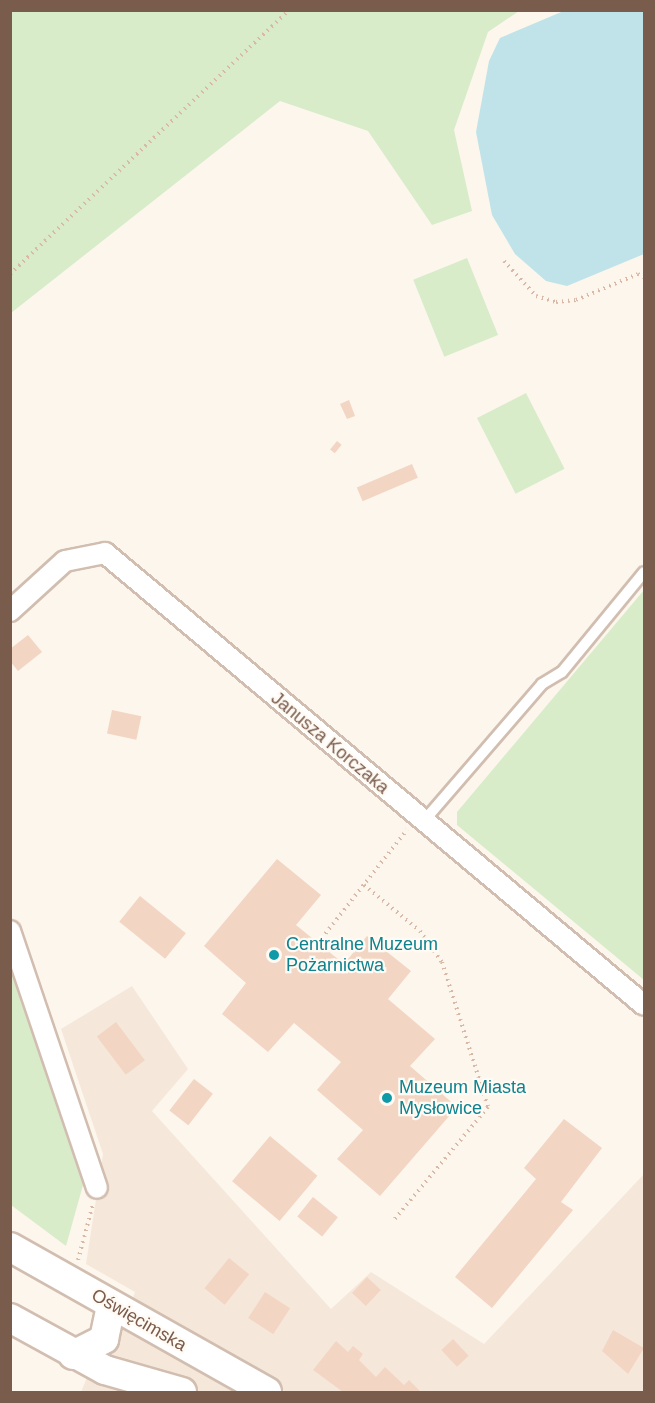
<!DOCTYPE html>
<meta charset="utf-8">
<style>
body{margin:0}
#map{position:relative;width:655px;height:1403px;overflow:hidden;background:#fdf6ec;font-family:Arial,sans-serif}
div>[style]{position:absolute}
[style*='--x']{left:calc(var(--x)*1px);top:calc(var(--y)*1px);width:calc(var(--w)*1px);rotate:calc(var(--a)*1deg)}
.residential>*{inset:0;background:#f5e8da}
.green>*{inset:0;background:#d8ecc9;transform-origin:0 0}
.water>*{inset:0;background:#bfe3e8}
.building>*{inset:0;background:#f3d5c3;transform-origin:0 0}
.path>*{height:4px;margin-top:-2px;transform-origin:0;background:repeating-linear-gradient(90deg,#d9b8a5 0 1.5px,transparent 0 6px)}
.roads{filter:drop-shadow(2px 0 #d1beb0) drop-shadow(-2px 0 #d1beb0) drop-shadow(0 2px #d1beb0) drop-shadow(0 -2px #d1beb0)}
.service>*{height:10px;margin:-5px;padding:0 5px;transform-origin:5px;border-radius:5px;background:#fff}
.minor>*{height:20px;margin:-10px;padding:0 10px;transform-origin:10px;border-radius:10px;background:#fff}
.secondary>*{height:28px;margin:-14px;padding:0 14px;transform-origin:14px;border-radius:14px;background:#fff}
.dots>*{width:16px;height:16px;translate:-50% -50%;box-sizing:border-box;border:3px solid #fffaf3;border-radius:50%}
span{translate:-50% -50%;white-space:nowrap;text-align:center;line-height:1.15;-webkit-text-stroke:4.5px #fffaf3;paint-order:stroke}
.street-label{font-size:18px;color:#7a5c4d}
.culture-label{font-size:18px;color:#0d838f}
.left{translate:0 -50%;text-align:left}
.frame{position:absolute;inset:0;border:12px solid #7a5c4d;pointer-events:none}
</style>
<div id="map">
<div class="residential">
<i style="clip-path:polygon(132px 986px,188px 1069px,152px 1111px,331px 1309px,371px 1272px,484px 1344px,644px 1174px,644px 1392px,81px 1392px,90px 1370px,119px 1339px,135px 1292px,86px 1264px,103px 1154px,61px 1029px)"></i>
</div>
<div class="green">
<i style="clip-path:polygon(11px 10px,519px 10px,519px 11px,488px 32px,454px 130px,472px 211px,432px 225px,368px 131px,280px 101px,11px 313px)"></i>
<i style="left:467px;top:258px;width:83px;height:58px;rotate:68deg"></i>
<i style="left:526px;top:393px;width:85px;height:55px;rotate:63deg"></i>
<i style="clip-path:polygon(644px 590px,644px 980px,457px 825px,457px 812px)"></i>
<i style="clip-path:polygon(10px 952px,83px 1185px,66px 1246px,11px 1205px)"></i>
</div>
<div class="water">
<i style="clip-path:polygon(566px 10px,644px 11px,644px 254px,567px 286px,546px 281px,515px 254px,492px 215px,476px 132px,489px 61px,500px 38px)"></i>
</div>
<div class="building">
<i style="clip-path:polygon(349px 400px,355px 416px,347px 419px,340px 404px)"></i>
<i style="left:337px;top:441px;width:6px;height:11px;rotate:39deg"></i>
<i style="left:412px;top:464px;width:15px;height:60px;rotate:67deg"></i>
<i style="clip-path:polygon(28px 635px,42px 652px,18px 671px,10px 661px,10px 649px)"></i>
<i style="left:112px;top:710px;width:30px;height:24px;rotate:12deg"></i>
<i style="clip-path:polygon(277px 859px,321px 895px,296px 925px,344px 964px,367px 936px,411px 971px,388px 999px,435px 1039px,410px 1066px,457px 1107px,380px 1196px,337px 1159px,363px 1130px,317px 1090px,341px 1062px,294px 1023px,268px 1052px,222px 1014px,246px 983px,204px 946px)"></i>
<i style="left:140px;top:896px;width:59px;height:33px;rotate:39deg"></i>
<i style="left:116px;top:1022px;width:48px;height:24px;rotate:53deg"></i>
<i style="left:194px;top:1079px;width:24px;height:40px;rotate:38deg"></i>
<i style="clip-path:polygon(564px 1119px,602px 1148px,561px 1202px,573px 1210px,492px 1308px,455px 1277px,536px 1179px,524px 1168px)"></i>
<i style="left:270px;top:1136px;width:62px;height:59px;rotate:40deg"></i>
<i style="left:313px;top:1197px;width:32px;height:25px;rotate:39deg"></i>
<i style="left:229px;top:1258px;width:26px;height:39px;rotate:39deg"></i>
<i style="left:367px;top:1277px;width:19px;height:22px;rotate:43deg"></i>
<i style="left:265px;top:1292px;width:30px;height:31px;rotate:33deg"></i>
<i style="clip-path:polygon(613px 1330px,644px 1348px,628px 1374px,602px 1351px)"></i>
<i style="left:453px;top:1339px;width:23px;height:16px;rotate:47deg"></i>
<i style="clip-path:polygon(336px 1341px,348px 1352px,353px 1346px,363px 1354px,359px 1360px,376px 1377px,385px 1367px,404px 1385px,409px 1380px,421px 1392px,343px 1392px,313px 1370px)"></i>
</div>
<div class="path">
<i style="--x:504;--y:261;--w:47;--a:47.6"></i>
<i style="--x:536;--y:296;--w:21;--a:17"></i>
<i style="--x:556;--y:302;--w:20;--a:-6"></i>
<i style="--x:576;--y:300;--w:67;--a:-22.8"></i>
<i style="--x:638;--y:274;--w:7;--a:27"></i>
<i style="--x:10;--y:274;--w:384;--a:-43.4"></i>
<i style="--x:364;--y:885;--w:72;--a:39.4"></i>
<i style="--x:420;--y:931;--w:38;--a:55"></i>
<i style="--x:442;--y:962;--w:152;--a:72.4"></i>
<i style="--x:488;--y:1107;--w:147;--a:129.8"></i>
<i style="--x:318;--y:943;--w:144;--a:-51.8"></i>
<i style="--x:78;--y:1260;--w:58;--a:-75"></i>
</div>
<div class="roads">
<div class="service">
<i style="--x:423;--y:822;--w:182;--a:-49.2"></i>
<i style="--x:542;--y:684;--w:23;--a:-31"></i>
<i style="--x:562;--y:672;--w:129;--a:-50.6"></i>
</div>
<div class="minor">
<i style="--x:10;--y:611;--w:74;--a:-42.3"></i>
<i style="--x:65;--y:561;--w:41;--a:-11.3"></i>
<i style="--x:105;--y:553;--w:703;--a:39.98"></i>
<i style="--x:10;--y:931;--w:271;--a:71.3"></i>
</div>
<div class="secondary">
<i style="--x:10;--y:1247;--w:295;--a:29.4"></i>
<i style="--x:10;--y:1318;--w:108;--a:28.7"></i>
<i style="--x:105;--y:1370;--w:80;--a:15.9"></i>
<i style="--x:73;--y:1355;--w:35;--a:-27"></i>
<i style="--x:104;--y:1339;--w:35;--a:-78"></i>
</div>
</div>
<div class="dots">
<i style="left:274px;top:955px;background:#0f9aa8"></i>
<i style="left:387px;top:1098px;background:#0f9aa8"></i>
</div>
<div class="street-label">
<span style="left:330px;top:743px;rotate:40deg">Janusza Korczaka</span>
<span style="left:139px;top:1320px;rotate:30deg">Oświęcimska</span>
</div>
<div class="culture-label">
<span class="left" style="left:286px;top:955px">Centralne Muzeum<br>Pożarnictwa</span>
<span class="left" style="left:399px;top:1098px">Muzeum Miasta<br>Mysłowice</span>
</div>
<div class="frame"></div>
</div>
